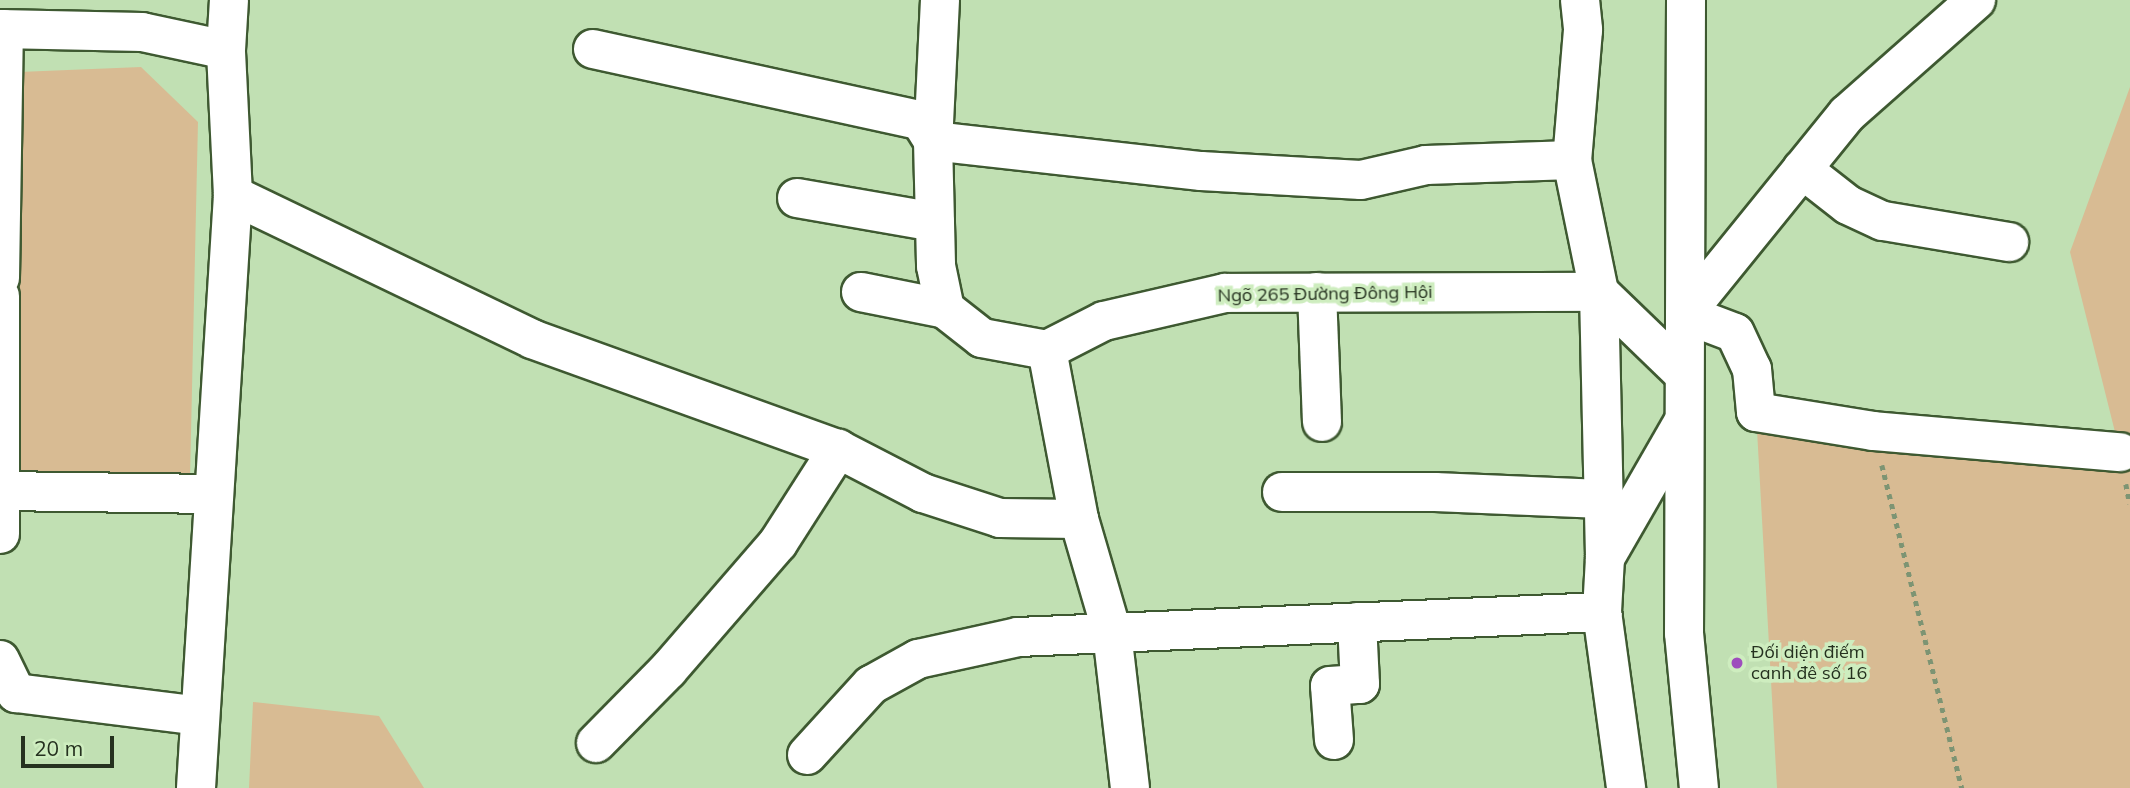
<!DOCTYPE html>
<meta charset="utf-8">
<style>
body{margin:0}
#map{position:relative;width:2130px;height:788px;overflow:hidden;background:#c1e0b3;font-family:Mulish,sans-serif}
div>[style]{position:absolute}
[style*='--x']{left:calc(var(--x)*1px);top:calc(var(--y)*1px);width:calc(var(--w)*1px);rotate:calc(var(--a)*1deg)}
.green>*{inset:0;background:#d8bb93}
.path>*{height:4.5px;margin-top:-2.25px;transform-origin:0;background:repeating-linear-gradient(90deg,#7d9473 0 5px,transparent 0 10px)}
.roads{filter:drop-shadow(2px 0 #3e5931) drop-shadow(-2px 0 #3e5931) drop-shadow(0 2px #3e5931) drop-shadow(0 -2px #3e5931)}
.minor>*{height:38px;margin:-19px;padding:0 19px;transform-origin:19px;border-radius:19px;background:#fff}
.major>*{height:38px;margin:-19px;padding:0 19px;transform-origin:19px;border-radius:19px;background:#fff}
.dots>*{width:19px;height:19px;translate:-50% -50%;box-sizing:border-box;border:4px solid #ceedbf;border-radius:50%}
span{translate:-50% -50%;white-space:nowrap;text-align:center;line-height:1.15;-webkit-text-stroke:7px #ceedbf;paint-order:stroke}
.street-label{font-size:18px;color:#25311f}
.poi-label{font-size:18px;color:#25311f}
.left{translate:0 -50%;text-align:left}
.scale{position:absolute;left:21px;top:736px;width:93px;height:32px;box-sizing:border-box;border:4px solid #25311f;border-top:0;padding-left:9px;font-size:21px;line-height:24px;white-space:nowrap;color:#25311f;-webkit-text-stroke:5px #ceedbf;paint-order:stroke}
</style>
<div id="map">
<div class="green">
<i style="clip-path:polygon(141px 67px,198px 122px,190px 478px,20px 473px,19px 72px)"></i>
<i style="clip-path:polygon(2130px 87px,2130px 788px,1777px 788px,1756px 412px,2120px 452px,2070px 252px)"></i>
<i style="clip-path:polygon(253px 702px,379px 716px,424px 788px,249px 788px)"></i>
</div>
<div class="path">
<i style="--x:1882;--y:465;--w:333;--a:76.1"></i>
<i style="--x:2126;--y:484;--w:20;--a:79"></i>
</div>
<div class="roads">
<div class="minor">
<i style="--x:940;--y:0;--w:141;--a:92.8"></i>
<i style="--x:933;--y:141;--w:125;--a:88.6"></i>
<i style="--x:936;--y:266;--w:44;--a:78.2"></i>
<i style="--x:945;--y:309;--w:47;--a:38.1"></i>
<i style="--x:982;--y:338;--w:66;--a:10.5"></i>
<i style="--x:1580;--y:0;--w:30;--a:84"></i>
<i style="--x:1583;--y:30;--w:130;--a:94.8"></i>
<i style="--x:1572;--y:160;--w:135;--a:78.4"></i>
<i style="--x:1599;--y:292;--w:266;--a:88.7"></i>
<i style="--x:1605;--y:558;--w:54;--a:93.2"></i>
<i style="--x:1602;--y:612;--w:178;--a:82.2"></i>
<i style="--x:1976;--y:0;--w:172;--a:138.5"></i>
<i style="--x:1847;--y:114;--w:257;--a:129"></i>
<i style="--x:1685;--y:314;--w:53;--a:20.8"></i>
<i style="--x:1735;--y:333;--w:40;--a:65"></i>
<i style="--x:1752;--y:369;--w:43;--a:84.7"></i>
<i style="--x:1756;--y:412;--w:119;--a:9.2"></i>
<i style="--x:1873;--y:431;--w:248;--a:4.9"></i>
<i style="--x:0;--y:29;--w:142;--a:1.2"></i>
<i style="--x:142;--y:32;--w:86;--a:12.1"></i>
<i style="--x:593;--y:49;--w:335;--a:12.3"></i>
<i style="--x:920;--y:120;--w:25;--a:58"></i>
<i style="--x:933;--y:141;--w:270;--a:6.4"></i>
<i style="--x:1201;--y:171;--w:160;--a:3.2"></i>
<i style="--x:1361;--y:180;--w:67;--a:-13"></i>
<i style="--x:1426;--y:165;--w:146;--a:-2"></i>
<i style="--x:1802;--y:169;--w:58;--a:38"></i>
<i style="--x:1848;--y:205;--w:38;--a:25"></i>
<i style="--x:1883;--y:221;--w:128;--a:9.5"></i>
<i style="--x:233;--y:195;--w:332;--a:25.7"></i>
<i style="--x:532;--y:339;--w:325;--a:19.8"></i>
<i style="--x:838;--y:449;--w:96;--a:27.4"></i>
<i style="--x:923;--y:493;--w:81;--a:18"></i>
<i style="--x:1000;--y:518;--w:79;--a:0.7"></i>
<i style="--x:797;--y:198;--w:140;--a:9.9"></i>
<i style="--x:0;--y:278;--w:249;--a:-89.1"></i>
<i style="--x:861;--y:292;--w:86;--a:11.4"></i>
<i style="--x:1317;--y:292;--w:130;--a:87.8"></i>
<i style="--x:0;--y:296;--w:238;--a:90"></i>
<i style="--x:0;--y:491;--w:214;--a:0.8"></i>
<i style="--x:1282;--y:492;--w:153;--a:0"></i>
<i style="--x:1435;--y:492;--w:167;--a:2.4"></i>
<i style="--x:1605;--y:558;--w:155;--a:-60.1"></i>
<i style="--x:0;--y:660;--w:37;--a:64"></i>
<i style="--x:16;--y:693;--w:185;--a:7.1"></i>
<i style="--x:1334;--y:740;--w:54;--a:-94.2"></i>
<i style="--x:1330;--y:686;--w:30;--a:-4"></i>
<i style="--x:1360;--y:684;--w:62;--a:-92.8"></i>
<i style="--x:596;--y:743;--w:103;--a:-45.4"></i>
<i style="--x:668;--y:670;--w:168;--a:-49.1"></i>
<i style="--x:778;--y:543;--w:112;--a:-57.4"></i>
<i style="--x:807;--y:755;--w:95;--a:-47.6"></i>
<i style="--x:871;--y:685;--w:54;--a:-29"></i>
<i style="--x:918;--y:659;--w:102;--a:-12.4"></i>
<i style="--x:1018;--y:637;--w:585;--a:-2.45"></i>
<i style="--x:196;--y:788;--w:594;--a:-86.43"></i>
<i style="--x:233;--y:195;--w:145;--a:-92.8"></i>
<i style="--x:226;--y:50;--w:50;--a:-86.6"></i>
<i style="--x:1130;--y:788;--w:157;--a:-96.6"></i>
<i style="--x:1112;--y:632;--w:118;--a:-106.3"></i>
<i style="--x:1079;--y:519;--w:172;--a:-100.7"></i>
<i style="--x:1047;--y:350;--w:64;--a:-27"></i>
<i style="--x:1104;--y:321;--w:124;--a:-13"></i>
<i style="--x:1225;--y:293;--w:374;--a:-0.2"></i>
<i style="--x:1599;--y:292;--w:117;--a:44"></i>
</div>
<div class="major">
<i style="--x:1686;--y:0;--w:633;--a:90.18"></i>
<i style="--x:1684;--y:633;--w:156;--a:84.5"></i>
</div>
</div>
<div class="dots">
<i style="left:1737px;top:663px;background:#9e4dbd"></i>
</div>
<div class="street-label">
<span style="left:1325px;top:294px;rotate:-1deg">Ngõ 265 Đường Đông Hội</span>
</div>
<div class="poi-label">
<span class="left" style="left:1751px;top:663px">Đối diện điếm<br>canh đê số 16</span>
</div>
<div class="scale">20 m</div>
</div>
